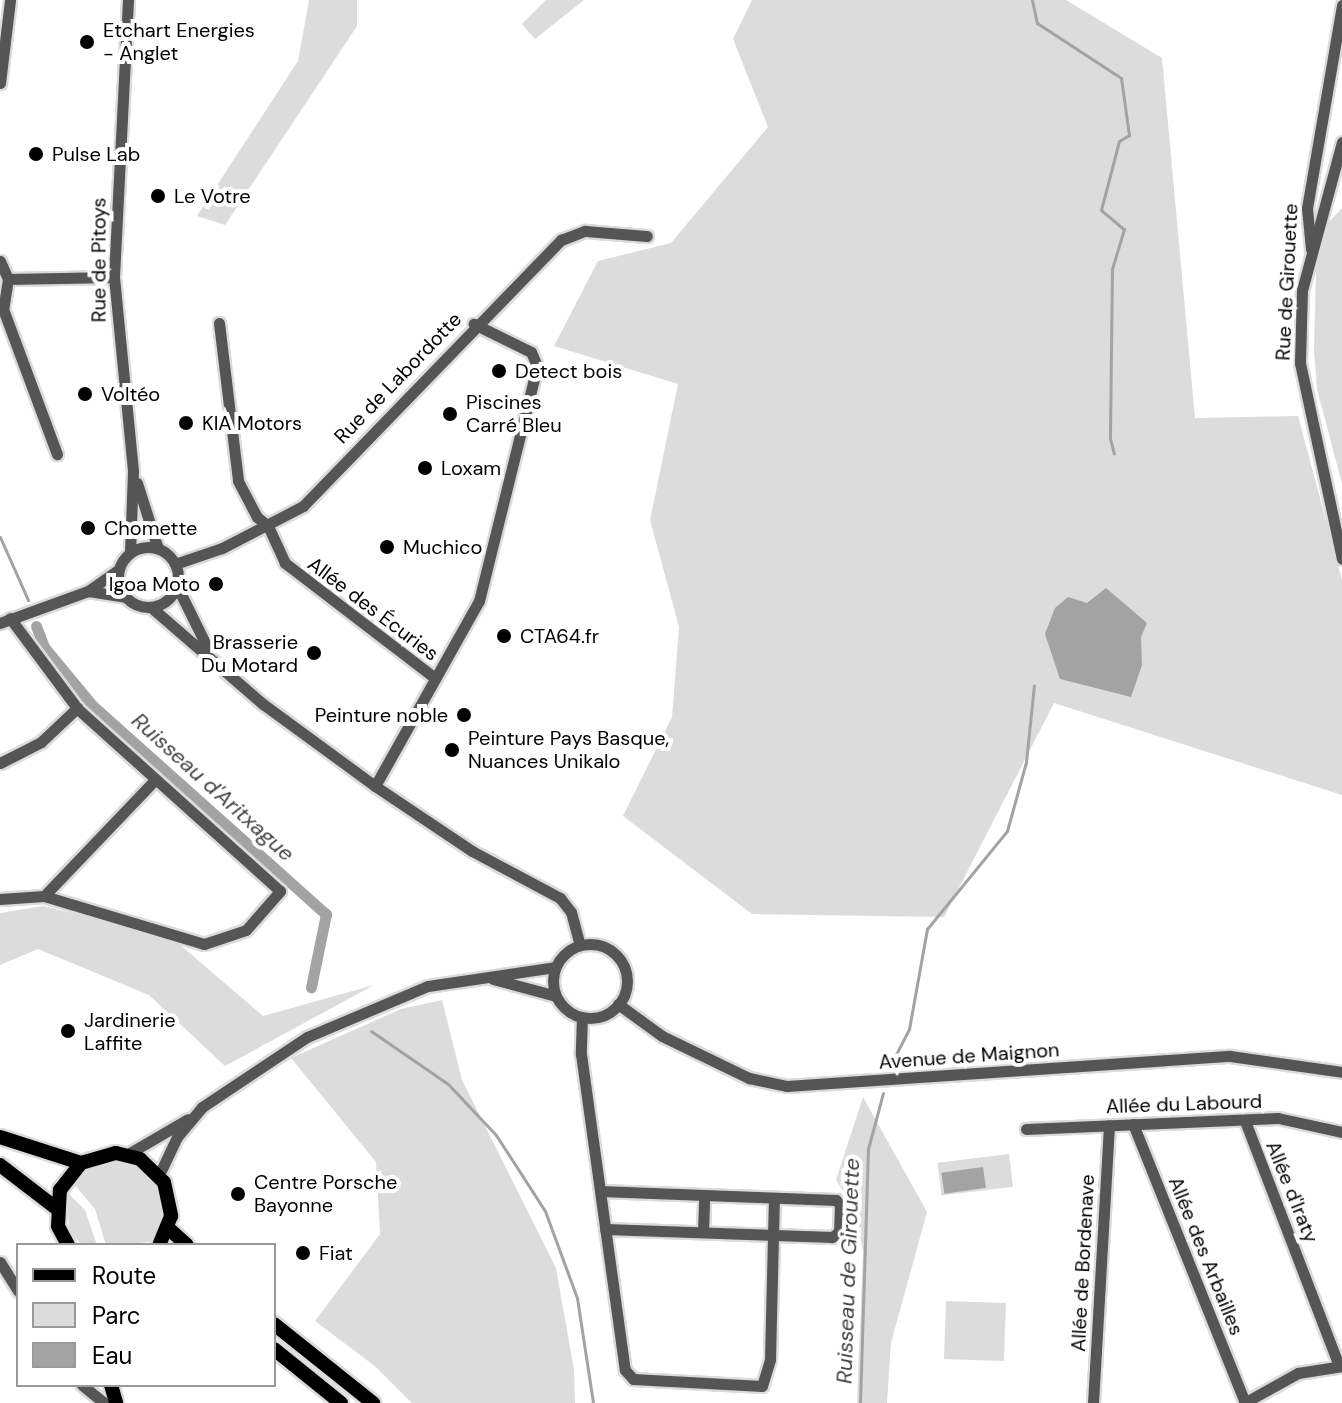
<!DOCTYPE html>
<meta charset="utf-8">
<style>
body{margin:0}
#map{position:relative;width:1342px;height:1403px;overflow:hidden;background:#fff;font-family:"DM Sans",sans-serif}
div>[style]{position:absolute}
[style*='--x']{left:calc(var(--x)*1px);top:calc(var(--y)*1px);width:calc(var(--w)*1px);rotate:calc(var(--a)*1deg)}
.green>*{inset:0;background:#dcdcdc;transform-origin:0 0}
.water>*{inset:0;background:#a3a3a3;transform-origin:0 0}
.stream>*{height:3px;margin:-1.5px;padding:0 1.5px;transform-origin:1.5px;border-radius:1.5px;background:#a3a3a3}
.canal>*{height:11px;margin:-5.5px;padding:0 5.5px;transform-origin:5.5px;border-radius:5.5px;background:#a3a3a3}
.roads{filter:drop-shadow(2px 0 #dbdbdb) drop-shadow(-2px 0 #dbdbdb) drop-shadow(0 2px #dbdbdb) drop-shadow(0 -2px #dbdbdb)}
.minor>*{height:11px;margin:-5.5px;padding:0 5.5px;transform-origin:5.5px;border-radius:5.5px;background:#555}
.minor>.ring{margin:-5.5px;padding:0;box-sizing:content-box;background:none;border:11px solid #555;border-radius:50%}
.major>*{height:14px;margin:-7px;padding:0 7px;transform-origin:7px;border-radius:7px;background:#000}
.dots>*{width:22px;height:22px;translate:-50% -50%;box-sizing:border-box;border:4px solid #fff;border-radius:50%}
span{translate:-50% -50%;white-space:nowrap;text-align:center;line-height:1.15;-webkit-text-stroke:8px #fff;paint-order:stroke}
.poi-label{font-size:20px;color:#000}
.left{translate:0 -50%;text-align:left}
.right{translate:-100% -50%;text-align:right}
.street-label{font-size:20px;color:#000}
.water-label{font-size:22px;color:#444;font-style:italic}
.legend{position:absolute;left:16px;top:1243px;width:260px;height:144px;box-sizing:border-box;background:#fff;border:2px solid #999;margin:0;padding:10px 14px;list-style:none;font-size:24px;color:#000}
.legend li{display:flex;align-items:center;gap:16px;height:40px}
.legend b{width:40px;border:2px solid #999}
</style>
<div id="map">
<div class="green">
<i style="clip-path:polygon(309px 0,357px 0,357px 26px,225px 225px,197px 216px,298px 61px)"></i>
<i style="clip-path:polygon(546px 0,584px 0,535px 39px,522px 24px)"></i>
<i style="clip-path:polygon(752px 0,1066px 0,1162px 58px,1195px 418px,1298px 416px,1342px 580px,1342px 795px,1054px 703px,944px 917px,752px 914px,623px 816px,672px 717px,679px 627px,650px 520px,678px 384px,554px 346px,598px 261px,671px 243px,768px 127px,733px 39px)"></i>
<i style="clip-path:polygon(1342px 208px,1342px 484px,1317px 389px,1314px 351px,1316px 269px,1329px 222px)"></i>
<i style="clip-path:polygon(43px 906px,171px 937px,263px 1016px,374px 985px,225px 1066px,149px 995px,38px 949px,0 965px,0 913px)"></i>
<i style="clip-path:polygon(442px 1000px,462px 1080px,556px 1268px,574px 1370px,575px 1403px,412px 1403px,376px 1367px,315px 1321px,380px 1234px,376px 1162px,291px 1058px,401px 1009px)"></i>
<i style="clip-path:polygon(863px 1097px,927px 1212px,891px 1343px,887px 1403px,857px 1403px,863px 1252px,854px 1208px,836px 1180px)"></i>
<i style="left:1009px;top:1154px;width:33px;height:72px;rotate:83deg"></i>
<i style="clip-path:polygon(113px 1160px,130px 1162px,156px 1182px,164px 1214px,152px 1242px,106px 1245px,95px 1209px,73px 1183px,96px 1164px)"></i>
<i style="clip-path:polygon(67px 1192px,85px 1210px,97px 1245px,81px 1245px,69px 1229px)"></i>
<i style="left:946px;top:1301px;width:60px;height:58px;rotate:2deg"></i>
</div>
<div class="water">
<i style="clip-path:polygon(1106px 588px,1147px 623px,1141px 637px,1142px 665px,1131px 697px,1060px 679px,1045px 634px,1055px 608px,1068px 597px,1087px 603px)"></i>
<i style="left:983px;top:1167px;width:21px;height:42px;rotate:82deg"></i>
</div>
<div class="stream">
<i style="--x:1032;--y:0;--w:24;--a:78"></i>
<i style="--x:1037;--y:23;--w:100;--a:33.2"></i>
<i style="--x:1121;--y:78;--w:58;--a:82"></i>
<i style="--x:1129;--y:135;--w:12;--a:149"></i>
<i style="--x:1119;--y:141;--w:71;--a:104.6"></i>
<i style="--x:1101;--y:210;--w:30;--a:40"></i>
<i style="--x:1124;--y:229;--w:42;--a:106.7"></i>
<i style="--x:1112;--y:269;--w:169;--a:90.7"></i>
<i style="--x:1110;--y:438;--w:16;--a:76"></i>
<i style="--x:0;--y:537;--w:69;--a:66"></i>
<i style="--x:371;--y:1031;--w:93;--a:34.5"></i>
<i style="--x:448;--y:1084;--w:70;--a:46.7"></i>
<i style="--x:496;--y:1135;--w:90;--a:57.2"></i>
<i style="--x:545;--y:1211;--w:93;--a:69.8"></i>
<i style="--x:577;--y:1298;--w:106;--a:81.3"></i>
<i style="--x:890;--y:1066;--w:42;--a:-62.8"></i>
<i style="--x:909;--y:1029;--w:102;--a:-79.8"></i>
<i style="--x:927;--y:929;--w:127;--a:-50.8"></i>
<i style="--x:1007;--y:831;--w:72;--a:-74.6"></i>
<i style="--x:1026;--y:762;--w:77;--a:-84.1"></i>
<i style="--x:860;--y:1403;--w:254;--a:-88.2"></i>
<i style="--x:868;--y:1149;--w:58;--a:-75"></i>
</div>
<div class="canal">
<i style="--x:36;--y:626;--w:22;--a:69"></i>
<i style="--x:44;--y:647;--w:75;--a:50.4"></i>
<i style="--x:92;--y:705;--w:314;--a:41.8"></i>
<i style="--x:326;--y:914;--w:75;--a:101.6"></i>
</div>
<div class="roads">
<div class="minor">
<i style="--x:128;--y:0;--w:277;--a:92.9"></i>
<i style="--x:114;--y:277;--w:195;--a:84.4"></i>
<i style="--x:133;--y:471;--w:82;--a:92.1"></i>
<i style="--x:0;--y:83;--w:84;--a:-83.1"></i>
<i style="--x:1342;--y:142;--w:153;--a:105.1"></i>
<i style="--x:1302;--y:290;--w:73;--a:91.6"></i>
<i style="--x:1300;--y:363;--w:200;--a:77.9"></i>
<i style="--x:1311;--y:249;--w:41;--a:-95.6"></i>
<i style="--x:1307;--y:208;--w:206;--a:-80.2"></i>
<i style="--x:0;--y:261;--w:20;--a:66"></i>
<i style="--x:8;--y:279;--w:106;--a:-1.1"></i>
<i style="--x:8;--y:279;--w:30;--a:99"></i>
<i style="--x:3;--y:309;--w:155;--a:69.6"></i>
<i style="--x:219;--y:323;--w:159;--a:83.1"></i>
<i style="--x:238;--y:481;--w:41;--a:62.2"></i>
<i style="--x:257;--y:517;--w:14;--a:39"></i>
<i style="--x:137;--y:483;--w:69;--a:72.3"></i>
<i style="--x:268;--y:526;--w:41;--a:65.3"></i>
<i style="--x:285;--y:563;--w:189;--a:37.5"></i>
<i class="ring" style="left:118px;top:547px;width:49px;height:49px"></i>
<i style="--x:175;--y:564;--w:50;--a:-18.8"></i>
<i style="--x:222;--y:548;--w:91;--a:-27.4"></i>
<i style="--x:303;--y:506;--w:371;--a:-45.9"></i>
<i style="--x:561;--y:240;--w:26;--a:-21"></i>
<i style="--x:585;--y:231;--w:62;--a:4.6"></i>
<i style="--x:118;--y:570;--w:37;--a:145"></i>
<i style="--x:88;--y:591;--w:36;--a:9"></i>
<i style="--x:177;--y:586;--w:68;--a:63.8"></i>
<i style="--x:152;--y:608;--w:147;--a:40.9"></i>
<i style="--x:263;--y:704;--w:139;--a:36.2"></i>
<i style="--x:375;--y:786;--w:117;--a:33.8"></i>
<i style="--x:472;--y:851;--w:100;--a:28.1"></i>
<i style="--x:560;--y:898;--w:18;--a:52"></i>
<i style="--x:571;--y:912;--w:34;--a:75"></i>
<i style="--x:0;--y:623;--w:94;--a:-20"></i>
<i style="--x:0;--y:763;--w:46;--a:-27.1"></i>
<i style="--x:41;--y:742;--w:50;--a:-43.4"></i>
<i style="--x:375;--y:786;--w:212;--a:-60.7"></i>
<i style="--x:479;--y:601;--w:242;--a:-76.1"></i>
<i style="--x:537;--y:366;--w:15;--a:-113"></i>
<i style="--x:531;--y:352;--w:64;--a:-153.8"></i>
<i style="--x:44;--y:896;--w:159;--a:-46.3"></i>
<i style="--x:0;--y:899;--w:44;--a:-3.9"></i>
<i style="--x:44;--y:896;--w:167;--a:16.7"></i>
<i style="--x:204;--y:944;--w:44;--a:-18.4"></i>
<i style="--x:246;--y:930;--w:52;--a:-48.9"></i>
<i style="--x:280;--y:891;--w:273;--a:-138"></i>
<i style="--x:77;--y:708;--w:112;--a:-126.7"></i>
<i class="ring" style="left:553px;top:944px;width:63px;height:63px"></i>
<i style="--x:493;--y:979;--w:65;--a:15.1"></i>
<i style="--x:618;--y:1004;--w:54;--a:36"></i>
<i style="--x:662;--y:1036;--w:97;--a:25.8"></i>
<i style="--x:749;--y:1078;--w:39;--a:12"></i>
<i style="--x:787;--y:1086;--w:444;--a:-3.9"></i>
<i style="--x:1230;--y:1056;--w:113;--a:8.1"></i>
<i style="--x:582;--y:1017;--w:37;--a:92"></i>
<i style="--x:581;--y:1054;--w:319;--a:82.1"></i>
<i style="--x:625;--y:1370;--w:12;--a:48"></i>
<i style="--x:633;--y:1379;--w:129;--a:3.1"></i>
<i style="--x:762;--y:1386;--w:28;--a:-73"></i>
<i style="--x:770;--y:1359;--w:160;--a:-88.6"></i>
<i style="--x:1245;--y:1121;--w:262;--a:69"></i>
<i style="--x:1133;--y:1124;--w:300;--a:68.1"></i>
<i style="--x:1026;--y:1129;--w:252;--a:-2.5"></i>
<i style="--x:1278;--y:1118;--w:66;--a:12.3"></i>
<i style="--x:128;--y:1154;--w:69;--a:-30.3"></i>
<i style="--x:159;--y:1175;--w:42;--a:-64.7"></i>
<i style="--x:177;--y:1137;--w:39;--a:-50"></i>
<i style="--x:202;--y:1107;--w:126;--a:-33.7"></i>
<i style="--x:307;--y:1037;--w:131;--a:-22.9"></i>
<i style="--x:428;--y:986;--w:128;--a:-8.5"></i>
<i style="--x:600;--y:1191;--w:236;--a:2.2"></i>
<i style="--x:836;--y:1200;--w:6;--a:51"></i>
<i style="--x:840;--y:1205;--w:27;--a:92"></i>
<i style="--x:839;--y:1232;--w:9;--a:144"></i>
<i style="--x:832;--y:1237;--w:227;--a:-178"></i>
<i style="--x:703;--y:1232;--w:36;--a:-88"></i>
<i style="--x:0;--y:1262;--w:34;--a:58"></i>
<i style="--x:82;--y:1385;--w:28;--a:39"></i>
<i style="--x:1093;--y:1403;--w:278;--a:-86.7"></i>
<i style="--x:1244;--y:1403;--w:62;--a:-29.1"></i>
<i style="--x:1298;--y:1373;--w:45;--a:-9"></i>
</div>
<div class="major">
<i style="--x:0;--y:1137;--w:85;--a:17.8"></i>
<i style="--x:0;--y:1165;--w:71;--a:37.5"></i>
<i style="--x:168;--y:1228;--w:25;--a:42"></i>
<i style="--x:68;--y:1245;--w:21;--a:-118"></i>
<i style="--x:58;--y:1226;--w:36;--a:-87"></i>
<i style="--x:60;--y:1190;--w:34;--a:-52"></i>
<i style="--x:81;--y:1163;--w:36;--a:-16"></i>
<i style="--x:116;--y:1153;--w:25;--a:14"></i>
<i style="--x:140;--y:1159;--w:33;--a:44"></i>
<i style="--x:164;--y:1182;--w:35;--a:78"></i>
<i style="--x:171;--y:1216;--w:31;--a:112"></i>
<i style="--x:274;--y:1324;--w:127;--a:38.6"></i>
<i style="--x:274;--y:1349;--w:86;--a:38.9"></i>
<i style="--x:111;--y:1385;--w:19;--a:74"></i>
</div>
</div>
<div class="dots">
<i style="left:87px;top:42px;background:#000"></i>
<i style="left:36px;top:154px;background:#000"></i>
<i style="left:158px;top:196px;background:#000"></i>
<i style="left:499px;top:371px;background:#000"></i>
<i style="left:85px;top:394px;background:#000"></i>
<i style="left:450px;top:414px;background:#000"></i>
<i style="left:186px;top:423px;background:#000"></i>
<i style="left:425px;top:468px;background:#000"></i>
<i style="left:88px;top:528px;background:#000"></i>
<i style="left:387px;top:547px;background:#000"></i>
<i style="left:216px;top:584px;background:#000"></i>
<i style="left:504px;top:636px;background:#000"></i>
<i style="left:314px;top:653px;background:#000"></i>
<i style="left:464px;top:715px;background:#000"></i>
<i style="left:452px;top:750px;background:#000"></i>
<i style="left:68px;top:1031px;background:#000"></i>
<i style="left:238px;top:1194px;background:#000"></i>
<i style="left:303px;top:1253px;background:#000"></i>
</div>
<div class="poi-label">
<span class="left" style="left:103px;top:42px">Etchart Energies<br>- Anglet</span>
<span class="left" style="left:52px;top:154px">Pulse Lab</span>
<span class="left" style="left:174px;top:196px">Le Votre</span>
<span class="left" style="left:515px;top:371px">Detect bois</span>
<span class="left" style="left:101px;top:394px">Voltéo</span>
<span class="left" style="left:466px;top:414px">Piscines<br>Carré Bleu</span>
<span class="left" style="left:202px;top:423px">KIA Motors</span>
<span class="left" style="left:441px;top:468px">Loxam</span>
<span class="left" style="left:104px;top:528px">Chomette</span>
<span class="left" style="left:403px;top:547px">Muchico</span>
<span class="right" style="left:200px;top:584px">Igoa Moto</span>
<span class="left" style="left:520px;top:636px">CTA64.fr</span>
<span class="right" style="left:298px;top:654px">Brasserie<br>Du Motard</span>
<span class="right" style="left:448px;top:715px">Peinture noble</span>
<span class="left" style="left:468px;top:750px">Peinture Pays Basque,<br>Nuances Unikalo</span>
<span class="left" style="left:84px;top:1032px">Jardinerie<br>Laffite</span>
<span class="left" style="left:254px;top:1194px">Centre Porsche<br>Bayonne</span>
<span class="left" style="left:319px;top:1253px">Fiat</span>
</div>
<div class="street-label">
<span style="left:99px;top:260px;rotate:-90deg">Rue de Pitoys</span>
<span style="left:1287px;top:282px;rotate:-87deg">Rue de Girouette</span>
<span style="left:398px;top:378px;rotate:-46deg">Rue de Labordotte</span>
<span style="left:373px;top:609px;rotate:37deg">Allée des Écuries</span>
<span style="left:969px;top:1056px;rotate:-4deg">Avenue de Maignon</span>
<span style="left:1184px;top:1104px;rotate:-2deg">Allée du Labourd</span>
<span style="left:1292px;top:1192px;rotate:68deg">Allée d'Iraty</span>
<span style="left:1206px;top:1256px;rotate:68deg">Allée des Arbailles</span>
<span style="left:1083px;top:1263px;rotate:-87deg">Allée de Bordenave</span>
</div>
<div class="water-label">
<span style="left:213px;top:787px;rotate:42deg">Ruisseau d'Aritxague</span>
<span style="left:848px;top:1271px;rotate:-88deg">Ruisseau de Girouette</span>
</div>
<ul class="legend">
<li><b style="height:10px;background:#000"></b>Route</li>
<li><b style="height:22px;background:#dcdcdc"></b>Parc</li>
<li><b style="height:22px;background:#a3a3a3"></b>Eau</li>
</ul>
</div>
